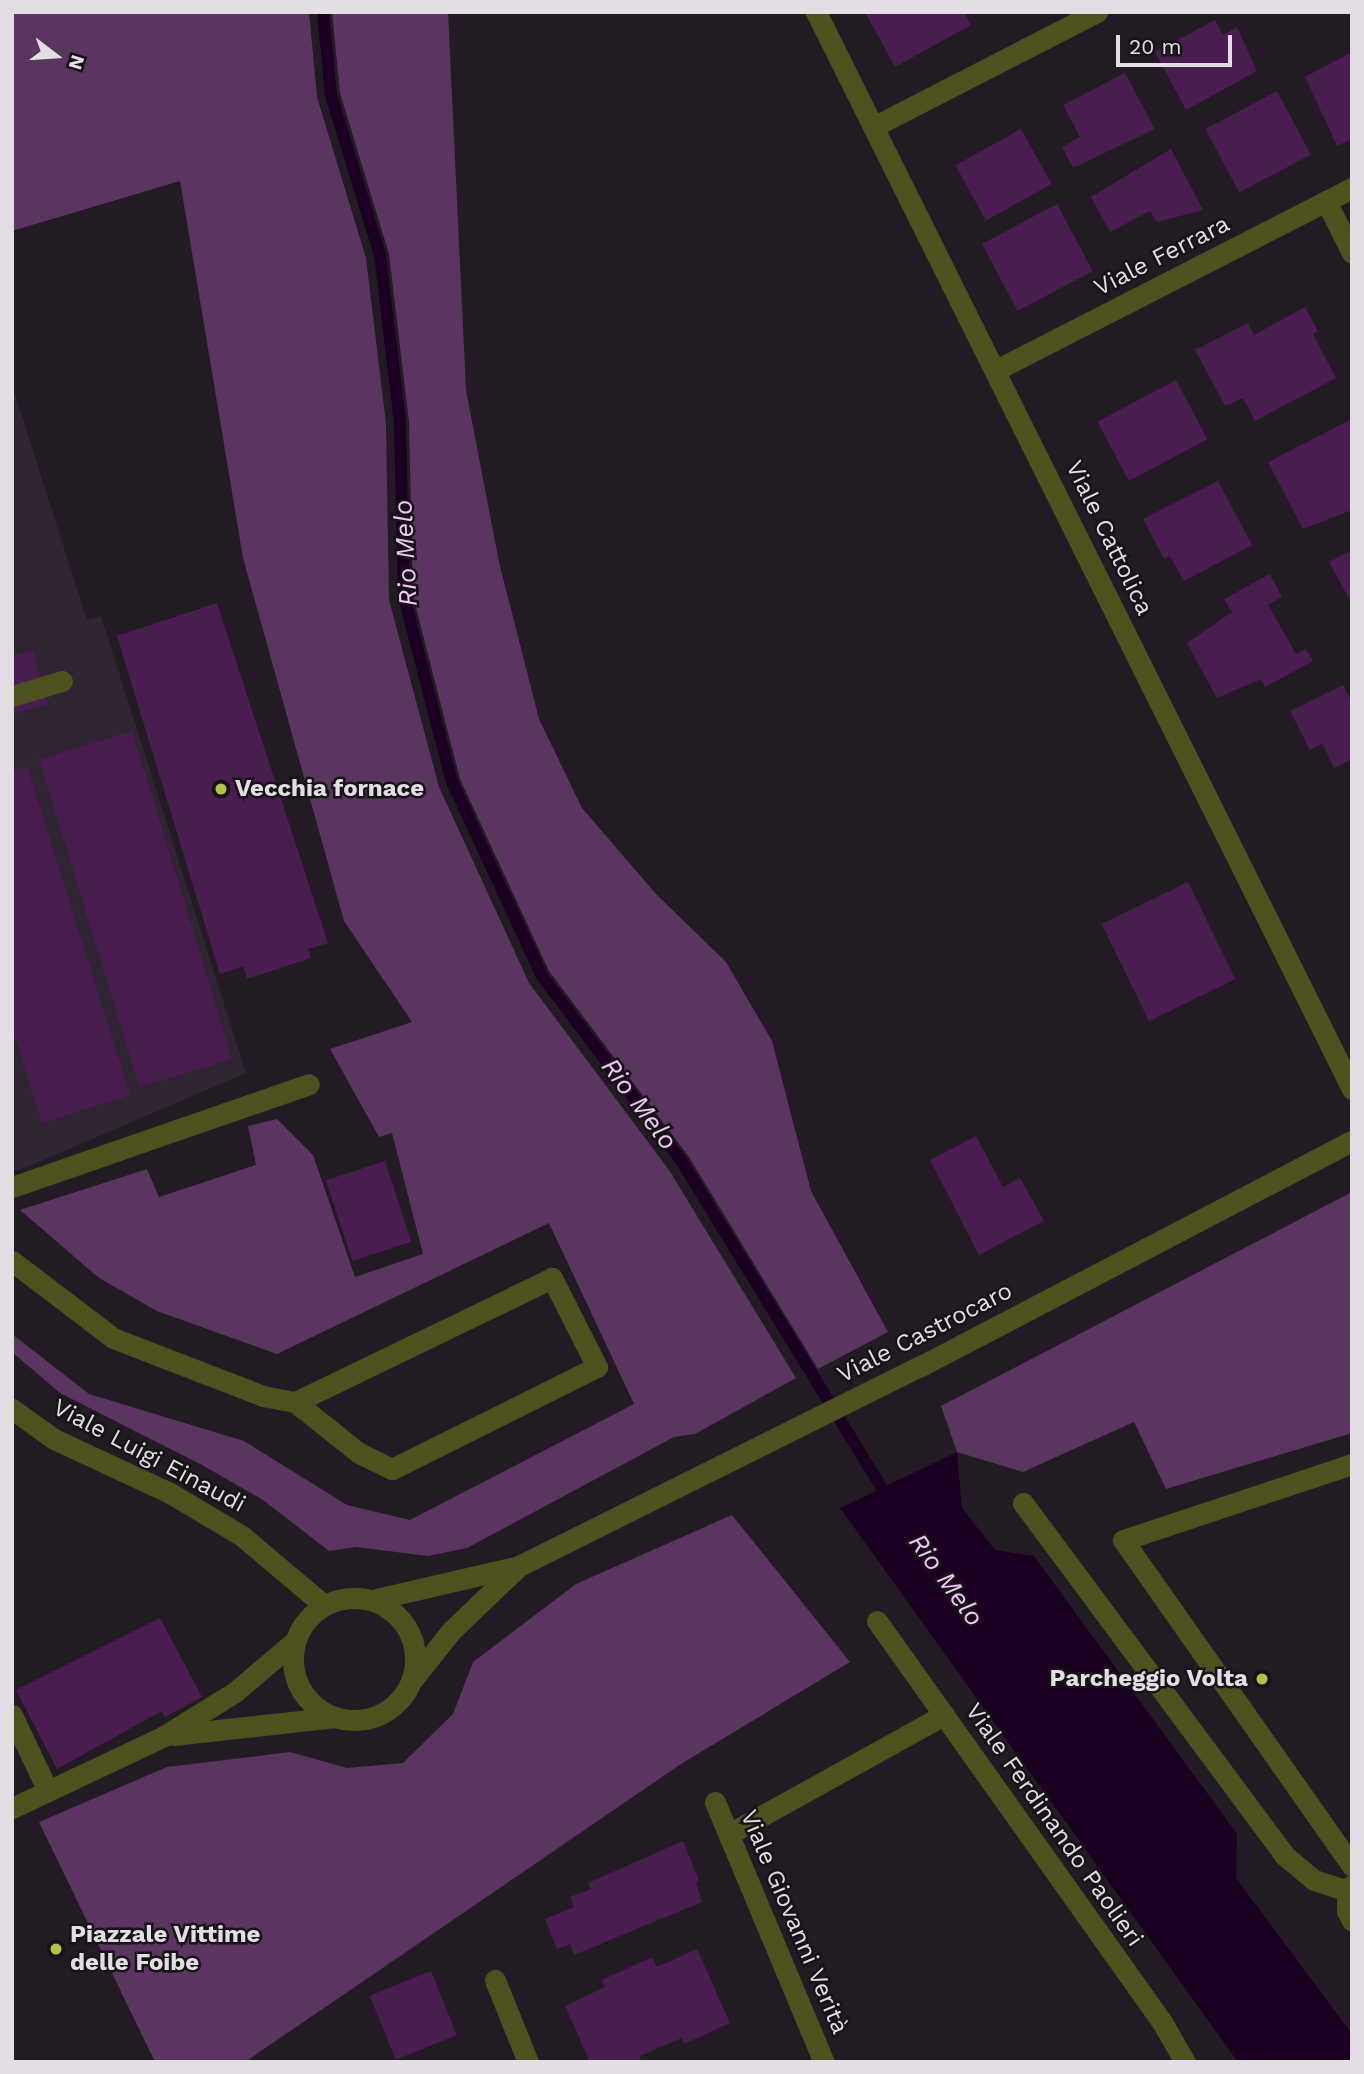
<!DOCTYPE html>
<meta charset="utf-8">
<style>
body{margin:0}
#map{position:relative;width:1364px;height:2074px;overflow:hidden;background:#221b23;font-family:"Work Sans",sans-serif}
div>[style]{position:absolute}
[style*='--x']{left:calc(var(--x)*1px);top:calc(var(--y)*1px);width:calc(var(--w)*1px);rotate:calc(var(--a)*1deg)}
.built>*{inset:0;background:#2f2431}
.green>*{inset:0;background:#59355f}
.water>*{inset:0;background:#1c0021}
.stream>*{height:12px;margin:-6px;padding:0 6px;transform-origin:6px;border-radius:6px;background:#1c0021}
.building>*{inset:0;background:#4a1d51;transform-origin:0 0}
.service>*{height:21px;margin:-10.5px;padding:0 10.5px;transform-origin:10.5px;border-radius:10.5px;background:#4d511e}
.minor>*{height:21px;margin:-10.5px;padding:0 10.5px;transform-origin:10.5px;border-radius:10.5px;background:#4d511e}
.tertiary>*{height:21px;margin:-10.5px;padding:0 10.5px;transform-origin:10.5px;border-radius:10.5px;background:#4d511e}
.tertiary>.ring{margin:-10.5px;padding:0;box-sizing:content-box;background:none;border:21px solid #4d511e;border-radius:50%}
.dots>*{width:19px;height:19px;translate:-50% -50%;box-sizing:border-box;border:4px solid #181219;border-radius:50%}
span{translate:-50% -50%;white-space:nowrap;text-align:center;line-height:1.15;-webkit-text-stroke:5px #181219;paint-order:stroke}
.street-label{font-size:24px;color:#e3dee4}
.poi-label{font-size:24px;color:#e3dee4;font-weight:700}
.left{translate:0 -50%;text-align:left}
.right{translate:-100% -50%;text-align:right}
.water-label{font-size:26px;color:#f0c7f7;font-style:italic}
.frame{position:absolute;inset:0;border:14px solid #e3dee4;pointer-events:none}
.north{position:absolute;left:21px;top:21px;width:70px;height:70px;-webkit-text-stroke:5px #181219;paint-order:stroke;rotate:107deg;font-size:19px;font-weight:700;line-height:28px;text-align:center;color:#e3dee4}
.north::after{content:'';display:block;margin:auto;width:24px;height:32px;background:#e3dee4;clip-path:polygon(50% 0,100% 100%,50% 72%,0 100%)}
.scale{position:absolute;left:1116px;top:35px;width:116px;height:32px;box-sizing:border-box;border:4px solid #e3dee4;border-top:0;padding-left:9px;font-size:21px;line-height:24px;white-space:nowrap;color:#e3dee4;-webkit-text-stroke:5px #181219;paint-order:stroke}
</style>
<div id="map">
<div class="built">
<i style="clip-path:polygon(12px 385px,87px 620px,101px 616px,246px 1073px,18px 1171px,12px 1169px)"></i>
</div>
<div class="green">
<i style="clip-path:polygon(12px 12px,309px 12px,317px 97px,366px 258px,386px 424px,389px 600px,439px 787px,529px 983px,669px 1170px,796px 1378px,695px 1434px,674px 1437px,467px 1548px,428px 1556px,356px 1547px,329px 1551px,263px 1500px,202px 1465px,60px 1393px,12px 1352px,12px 1334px,89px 1394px,244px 1441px,347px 1505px,410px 1520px,634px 1404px,549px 1223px,277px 1354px,157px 1311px,99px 1278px,20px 1210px,147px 1169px,159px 1197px,256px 1165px,248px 1126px,277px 1119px,313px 1155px,355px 1277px,423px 1254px,392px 1133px,379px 1137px,330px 1049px,412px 1022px,344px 921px,243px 558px,180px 181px,12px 231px)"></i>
<i style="clip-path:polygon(332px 12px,448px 12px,466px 390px,499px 562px,539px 719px,582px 808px,656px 894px,726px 962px,772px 1041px,811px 1191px,888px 1332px,818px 1369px,689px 1157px,549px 971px,460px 779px,413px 596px,409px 422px,389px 254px,340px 93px)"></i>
<i style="clip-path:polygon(1352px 1192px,1352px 1433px,1166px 1489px,1134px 1422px,1023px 1472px,957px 1452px,941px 1406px)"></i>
<i style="clip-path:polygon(732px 1515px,850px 1662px,681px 1764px,245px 2062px,155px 2062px,39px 1822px,167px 1767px,290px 1752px,347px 1768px,403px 1763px,453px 1714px,473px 1662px,576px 1584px)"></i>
</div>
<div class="water">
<i style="clip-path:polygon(957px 1452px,962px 1508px,995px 1550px,1034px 1556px,1237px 1834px,1236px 1878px,1352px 2034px,1352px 2062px,1238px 2062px,840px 1508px)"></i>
</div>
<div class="stream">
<i style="--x:323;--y:12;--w:83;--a:84.5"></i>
<i style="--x:331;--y:95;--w:167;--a:73"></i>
<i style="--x:380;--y:255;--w:169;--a:83.2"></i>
<i style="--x:400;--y:423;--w:174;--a:88.7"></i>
<i style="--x:404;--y:597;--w:191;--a:75.5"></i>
<i style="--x:452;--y:782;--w:214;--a:65.1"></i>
<i style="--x:542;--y:976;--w:233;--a:53"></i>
<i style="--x:682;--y:1162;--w:399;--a:58.5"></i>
</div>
<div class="building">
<i style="clip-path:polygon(865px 12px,964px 12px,971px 25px,895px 67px)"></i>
<i style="clip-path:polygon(1215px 20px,1223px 35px,1237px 27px,1257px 71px,1186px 110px,1155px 52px)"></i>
<i style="clip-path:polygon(1352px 52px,1352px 139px,1337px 146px,1305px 77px)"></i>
<i style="clip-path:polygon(1125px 73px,1155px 129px,1073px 168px,1062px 147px,1080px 137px,1063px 105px)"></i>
<i style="left:1277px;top:91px;width:72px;height:81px;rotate:62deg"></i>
<i style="left:1021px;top:129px;width:63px;height:75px;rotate:61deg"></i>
<i style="clip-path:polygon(1171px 149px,1203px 210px,1157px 222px,1150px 211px,1110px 232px,1091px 197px)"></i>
<i style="left:1057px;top:204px;width:76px;height:85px;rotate:62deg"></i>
<i style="clip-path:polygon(1305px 307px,1318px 331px,1313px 334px,1336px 378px,1255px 421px,1243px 398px,1225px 406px,1195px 350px,1248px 323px,1254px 335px)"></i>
<i style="left:1176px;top:380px;width:67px;height:89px;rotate:62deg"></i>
<i style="clip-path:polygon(1352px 419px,1352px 510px,1303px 529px,1268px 462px)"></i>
<i style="clip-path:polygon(1218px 481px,1252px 545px,1184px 581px,1170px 556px,1164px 559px,1143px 519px)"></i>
<i style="clip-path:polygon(1352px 550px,1352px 604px,1329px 562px)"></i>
<i style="clip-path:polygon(1270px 574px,1282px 597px,1268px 605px,1296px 654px,1306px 649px,1313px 661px,1265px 687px,1261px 679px,1217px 698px,1187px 643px,1232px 612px,1224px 599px)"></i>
<i style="clip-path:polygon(217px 603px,328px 943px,308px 949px,311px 958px,247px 979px,243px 966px,220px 974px,117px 636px)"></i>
<i style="clip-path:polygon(33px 650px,48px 705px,12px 714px,12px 656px)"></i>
<i style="clip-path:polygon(1343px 685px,1352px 703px,1352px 765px,1349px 761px,1334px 768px,1322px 743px,1310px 750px,1290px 711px)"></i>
<i style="left:132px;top:731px;width:343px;height:97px;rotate:73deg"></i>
<i style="clip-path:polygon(27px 766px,130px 1095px,42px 1123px,12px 1028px,12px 771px)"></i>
<i style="left:1188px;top:882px;width:108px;height:96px;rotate:64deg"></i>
<i style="clip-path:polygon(976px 1136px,1003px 1187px,1020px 1178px,1044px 1221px,979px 1255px,930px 1160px)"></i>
<i style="left:385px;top:1161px;width:85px;height:62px;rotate:72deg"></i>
<i style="clip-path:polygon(160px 1618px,202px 1697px,165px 1717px,162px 1711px,57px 1769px,16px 1690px)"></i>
<i style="clip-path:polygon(683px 1841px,699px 1880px,696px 1882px,702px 1902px,574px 1955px,570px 1944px,557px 1949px,545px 1919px,574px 1907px,570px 1897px,591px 1889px,588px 1883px)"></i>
<i style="clip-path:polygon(697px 1949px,730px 2023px,684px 2044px,682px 2038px,640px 2056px,641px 2062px,590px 2062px,565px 2006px,605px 1987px,602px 1980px,652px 1957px,657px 1967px)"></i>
<i style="left:431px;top:1971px;width:69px;height:66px;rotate:68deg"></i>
</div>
<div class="service">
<i style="--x:12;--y:696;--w:52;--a:-16.7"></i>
<i style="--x:12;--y:1187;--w:314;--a:-19.1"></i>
<i style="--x:12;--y:1261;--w:127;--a:37.3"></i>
<i style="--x:113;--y:1338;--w:161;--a:21.1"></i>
<i style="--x:263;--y:1396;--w:33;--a:11"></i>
<i style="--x:295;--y:1402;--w:82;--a:38.6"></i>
<i style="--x:359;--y:1453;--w:37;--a:26"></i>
<i style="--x:392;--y:1469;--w:229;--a:-26.5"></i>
<i style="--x:597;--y:1367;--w:100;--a:-116.8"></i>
<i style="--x:552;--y:1278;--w:285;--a:154.2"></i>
<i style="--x:1352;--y:1464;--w:241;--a:161.6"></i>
<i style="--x:1123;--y:1540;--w:398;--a:54.9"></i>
<i style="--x:1023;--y:1503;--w:438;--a:53.4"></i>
<i style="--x:1284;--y:1855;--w:39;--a:40"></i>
<i style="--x:1314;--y:1880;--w:35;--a:18"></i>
<i style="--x:729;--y:1834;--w:246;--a:-29"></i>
</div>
<div class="minor">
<i style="--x:816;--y:12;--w:1203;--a:63.54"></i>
<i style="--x:873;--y:127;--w:252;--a:-27.2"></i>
<i style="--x:1326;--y:201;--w:58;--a:63.4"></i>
<i style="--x:996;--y:370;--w:400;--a:-27.1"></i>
<i style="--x:877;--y:1621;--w:492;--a:54.6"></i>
<i style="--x:1162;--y:2022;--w:46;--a:60.1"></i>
<i style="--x:12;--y:1715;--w:84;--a:64.7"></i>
<i style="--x:715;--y:1802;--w:282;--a:67.3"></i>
<i style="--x:1352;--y:1885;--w:8;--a:130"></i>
<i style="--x:1347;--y:1891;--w:20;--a:90"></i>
<i style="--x:1347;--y:1911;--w:11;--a:63"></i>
<i style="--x:495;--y:1980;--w:88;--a:68.1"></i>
</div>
<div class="tertiary">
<i style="--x:12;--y:1409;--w:52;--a:35.5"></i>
<i style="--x:54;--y:1439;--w:128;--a:25"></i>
<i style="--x:170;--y:1493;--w:84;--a:30.8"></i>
<i style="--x:242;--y:1536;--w:107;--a:40.1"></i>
<i class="ring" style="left:293px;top:1598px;width:101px;height:101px"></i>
<i style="--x:372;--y:1600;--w:151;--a:-13"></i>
<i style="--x:519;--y:1566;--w:449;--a:-26.5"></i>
<i style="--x:921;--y:1366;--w:486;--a:-27.6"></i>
<i style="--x:413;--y:1679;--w:61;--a:-51.6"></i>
<i style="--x:451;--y:1631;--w:91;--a:-43.7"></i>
<i style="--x:173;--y:1735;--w:163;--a:-6.3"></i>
<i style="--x:12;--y:1808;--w:168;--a:-25.3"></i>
<i style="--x:164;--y:1736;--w:84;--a:-31.8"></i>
<i style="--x:235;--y:1692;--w:79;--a:-40.4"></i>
</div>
<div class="dots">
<i style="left:221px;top:789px;background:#b7c147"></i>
<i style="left:1262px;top:1679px;background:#b7c147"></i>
<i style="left:56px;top:1949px;background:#b7c147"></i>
</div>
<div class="street-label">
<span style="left:1162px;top:256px;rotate:-27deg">Viale Ferrara</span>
<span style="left:1109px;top:538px;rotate:64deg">Viale Cattolica</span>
<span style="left:925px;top:1333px;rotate:-27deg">Viale Castrocaro</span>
<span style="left:149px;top:1456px;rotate:28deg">Viale Luigi Einaudi</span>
<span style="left:1054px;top:1825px;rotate:55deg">Viale Ferdinando Paolieri</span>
<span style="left:794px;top:1922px;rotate:67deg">Viale Giovanni Verità</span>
</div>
<div class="poi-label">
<span class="left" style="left:235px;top:789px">Vecchia fornace</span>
<span class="right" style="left:1248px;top:1679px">Parcheggio Volta</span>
<span class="left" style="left:70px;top:1949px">Piazzale Vittime<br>delle Foibe</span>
</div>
<div class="water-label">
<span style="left:406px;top:553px;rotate:-93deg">Rio Melo</span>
<span style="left:639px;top:1104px;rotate:53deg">Rio Melo</span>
<span style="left:946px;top:1580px;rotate:54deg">Rio Melo</span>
</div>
<div class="frame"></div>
<div class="north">N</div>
<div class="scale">20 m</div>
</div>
